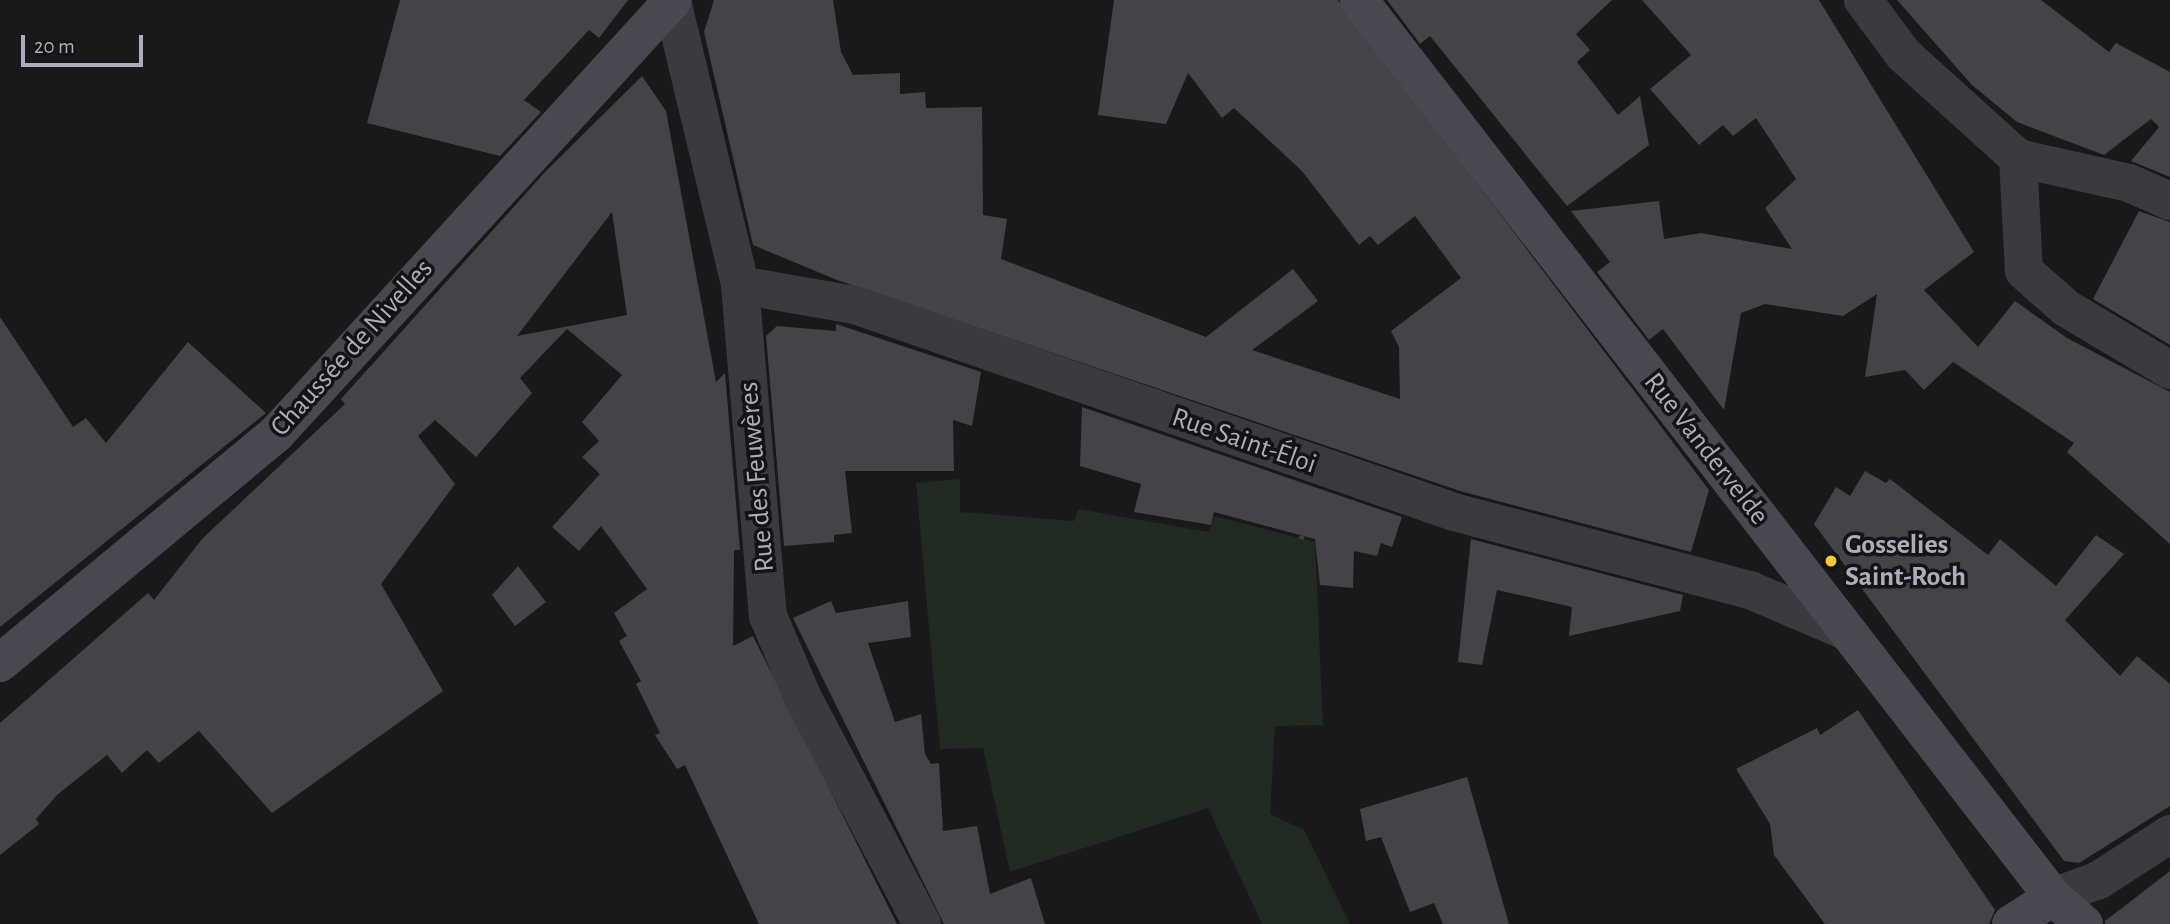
<!DOCTYPE html>
<meta charset="utf-8">
<style>
body{margin:0}
#map{position:relative;width:2170px;height:924px;overflow:hidden;background:#19191b;font-family:"Alegreya Sans",sans-serif}
div>[style]{position:absolute}
[style*='--x']{left:calc(var(--x)*1px);top:calc(var(--y)*1px);width:calc(var(--w)*1px);rotate:calc(var(--a)*1deg)}
.green>*{inset:0;background:#202922}
.building>*{inset:0;background:#434348}
.path>*{height:4.5px;margin-top:-2.25px;transform-origin:0;background:repeating-linear-gradient(90deg,#404147 0 3.5px,transparent 0 8.5px)}
.street>*{height:38px;margin:-19px;padding:0 19px;transform-origin:19px;border-radius:19px;background:#3a3a40}
.secondary>*{height:38px;margin:-19px;padding:0 19px;transform-origin:19px;border-radius:19px;background:#484950}
.dots>*{width:19px;height:19px;translate:-50% -50%;box-sizing:border-box;border:4px solid #141316;border-radius:50%}
span{translate:-50% -50%;white-space:nowrap;text-align:center;line-height:1.15;-webkit-text-stroke:7px #141316;paint-order:stroke}
.street-label{font-size:28px;color:#abaeba}
.poi-label{font-size:28px;color:#abaeba;font-weight:700}
.left{translate:0 -50%;text-align:left}
.scale{position:absolute;left:21px;top:35px;width:122px;height:32px;box-sizing:border-box;border:4px solid #abaeba;border-top:0;padding-left:9px;font-size:21px;line-height:24px;white-space:nowrap;color:#abaeba;-webkit-text-stroke:5px #141316;paint-order:stroke}
</style>
<div id="map">
<div class="green">
<i style="clip-path:polygon(960px 479px,960px 512px,1074px 521px,1078px 509px,1209px 532px,1214px 516px,1315px 542px,1323px 725px,1275px 726px,1270px 814px,1304px 830px,1350px 924px,1262px 924px,1208px 808px,1010px 872px,983px 748px,940px 749px,916px 483px)"></i>
</div>
<div class="building">
<i style="clip-path:polygon(400px 0,628px 0,599px 38px,589px 30px,524px 100px,541px 112px,500px 156px,367px 123px)"></i>
<i style="clip-path:polygon(714px 0,833px 0,841px 52px,853px 75px,900px 73px,900px 94px,925px 92px,926px 108px,982px 107px,983px 215px,1007px 219px,1001px 259px,1206px 337px,1293px 269px,1318px 301px,1252px 350px,1400px 399px,1399px 347px,1391px 331px,1461px 278px,1415px 216px,1378px 245px,1370px 236px,1359px 245px,1302px 171px,1234px 108px,1222px 118px,1188px 73px,1166px 124px,1098px 115px,1114px 0,1338px 0,1709px 490px,1691px 552px,1460px 491px,837px 280px,753px 245px,704px 32px)"></i>
<i style="clip-path:polygon(1387px 0,1612px 0,1576px 34px,1590px 50px,1577px 62px,1618px 115px,1640px 96px,1649px 145px,1567px 206px,1430px 36px,1420px 44px)"></i>
<i style="clip-path:polygon(1642px 0,1819px 0,1974px 252px,1924px 290px,1978px 347px,2015px 301px,2067px 338px,2170px 392px,2170px 544px,2067px 452px,2074px 443px,1953px 362px,1924px 390px,1905px 370px,1865px 377px,1877px 294px,1843px 316px,1765px 304px,1741px 313px,1724px 410px,1663px 329px,1649px 340px,1597px 272px,1610px 262px,1571px 211px,1659px 201px,1664px 239px,1701px 233px,1792px 249px,1765px 208px,1796px 179px,1756px 118px,1733px 136px,1723px 125px,1699px 145px,1650px 89px,1691px 55px)"></i>
<i style="clip-path:polygon(1897px 0,2041px 0,2109px 52px,2116px 43px,2170px 72px,2170px 177px,2131px 161px,2159px 127px,2151px 119px,2104px 155px,2017px 122px,1972px 85px)"></i>
<i style="clip-path:polygon(evenodd,642px 76px,666px 111px,716px 382px,725px 373px,740px 550px,734px 550px,733px 646px,753px 636px,897px 924px,759px 924px,685px 765px,677px 769px,655px 735px,660px 733px,636px 684px,641px 681px,619px 641px,627px 636px,614px 613px,647px 589px,601px 526px,579px 551px,552px 527px,600px 474px,582px 457px,599px 441px,582px 422px,622px 375px,567px 329px,520px 378px,532px 393px,476px 457px,435px 420px,418px 436px,455px 484px,381px 584px,443px 691px,272px 813px,199px 731px,159px 763px,147px 750px,122px 773px,107px 755px,57px 795px,36px 819px,39px 824px,0 855px,0 723px,148px 593px,154px 600px,202px 539px,345px 404px,341px 399px,545px 172px,642px 76px,612px 212px,627px 315px,517px 336px,612px 212px)"></i>
<i style="clip-path:polygon(2139px 211px,2170px 222px,2170px 345px,2093px 299px)"></i>
<i style="clip-path:polygon(0 317px,73px 427px,86px 418px,106px 443px,188px 342px,266px 413px,0 627px)"></i>
<i style="clip-path:polygon(836px 324px,981px 372px,972px 426px,953px 420px,954px 471px,845px 471px,852px 533px,834px 535px,834px 542px,784px 546px,766px 336px,777px 326px,836px 331px)"></i>
<i style="clip-path:polygon(1082px 407px,1402px 517px,1392px 547px,1381px 543px,1377px 556px,1354px 551px,1353px 588px,1320px 585px,1315px 539px,1214px 512px,1211px 525px,1134px 512px,1141px 484px,1080px 466px)"></i>
<i style="clip-path:polygon(1865px 471px,1886px 483px,1890px 479px,1988px 555px,2000px 539px,2056px 586px,2096px 535px,2124px 554px,2065px 620px,2120px 676px,2137px 656px,2170px 684px,2170px 806px,2079px 863px,2064px 861px,1814px 524px,1836px 487px,1850px 496px)"></i>
<i style="clip-path:polygon(1471px 539px,1683px 595px,1680px 611px,1569px 636px,1572px 607px,1497px 590px,1482px 665px,1458px 662px)"></i>
<i style="clip-path:polygon(518px 566px,546px 602px,515px 626px,492px 595px)"></i>
<i style="clip-path:polygon(831px 601px,836px 613px,908px 601px,911px 637px,868px 643px,895px 722px,921px 714px,925px 754px,931px 764px,939px 763px,943px 831px,977px 826px,990px 894px,1031px 878px,1045px 924px,944px 924px,793px 618px)"></i>
<i style="clip-path:polygon(1858px 710px,1995px 910px,1989px 924px,1825px 924px,1774px 855px,1770px 824px,1736px 769px,1817px 728px,1820px 735px)"></i>
<i style="clip-path:polygon(1467px 777px,1509px 924px,1443px 924px,1434px 903px,1410px 912px,1381px 837px,1366px 841px,1360px 809px)"></i>
<i style="clip-path:polygon(2170px 871px,2170px 924px,2105px 924px,2105px 921px)"></i>
</div>
<div class="path">
<i style="--x:1301;--y:539;--w:38;--a:-76"></i>
</div>
<div class="street">
<i style="--x:1863;--y:0;--w:69;--a:53.3"></i>
<i style="--x:1904;--y:55;--w:154;--a:42.1"></i>
<i style="--x:672;--y:1;--w:292;--a:76.5"></i>
<i style="--x:740;--y:285;--w:332;--a:85.2"></i>
<i style="--x:768;--y:616;--w:89;--a:66.9"></i>
<i style="--x:803;--y:698;--w:255;--a:62.2"></i>
<i style="--x:2018;--y:158;--w:113;--a:87"></i>
<i style="--x:2024;--y:271;--w:56;--a:41.4"></i>
<i style="--x:2066;--y:308;--w:121;--a:30.8"></i>
<i style="--x:2018;--y:158;--w:114;--a:12.7"></i>
<i style="--x:2129;--y:183;--w:45;--a:23.7"></i>
<i style="--x:740;--y:285;--w:117;--a:9.9"></i>
<i style="--x:855;--y:305;--w:634;--a:19.06"></i>
<i style="--x:1454;--y:512;--w:306;--a:14.8"></i>
<i style="--x:1750;--y:590;--w:107;--a:23.2"></i>
<i style="--x:2053;--y:897;--w:49;--a:-20.3"></i>
<i style="--x:2099;--y:880;--w:85;--a:-32.9"></i>
</div>
<div class="secondary">
<i style="--x:1359;--y:0;--w:1134;--a:52.27"></i>
<i style="--x:2053;--y:897;--w:41;--a:41.1"></i>
<i style="--x:0;--y:663;--w:359;--a:-39.7"></i>
<i style="--x:276;--y:434;--w:588;--a:-47.55"></i>
<i style="--x:2011;--y:924;--w:50;--a:-32.7"></i>
</div>
<div class="dots">
<i style="left:1831px;top:561px;background:#f1c83a"></i>
</div>
<div class="street-label">
<span style="left:352px;top:348px;rotate:-48deg">Chaussée de Nivelles</span>
<span style="left:1244px;top:441px;rotate:19deg">Rue Saint-Éloi</span>
<span style="left:1706px;top:449px;rotate:52deg">Rue Vandervelde</span>
<span style="left:757px;top:477px;rotate:-95deg">Rue des Feuwères</span>
</div>
<div class="poi-label">
<span class="left" style="left:1845px;top:561px">Gosselies<br>Saint-Roch</span>
</div>
<div class="scale">20 m</div>
</div>
